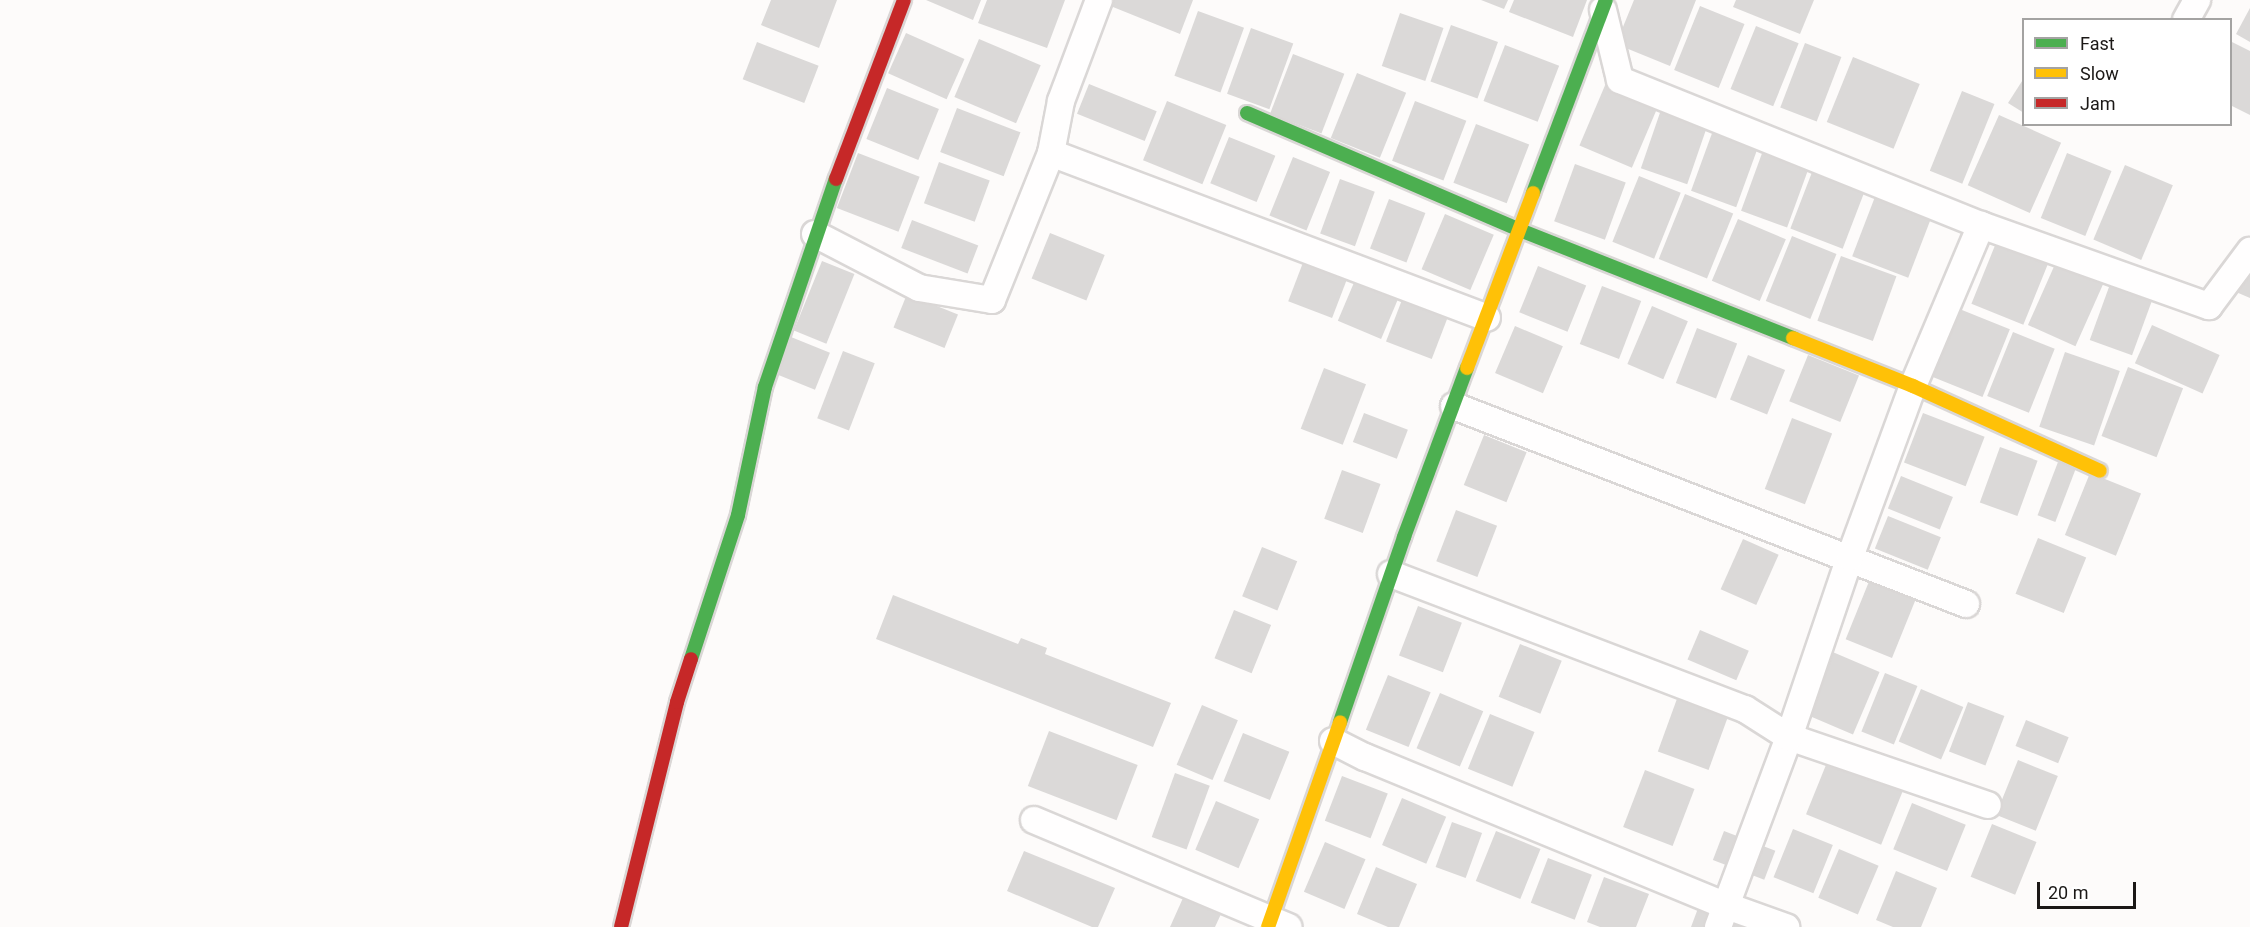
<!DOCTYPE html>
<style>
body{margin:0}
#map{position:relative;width:2250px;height:927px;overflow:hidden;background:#fdfbfa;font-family:Roboto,sans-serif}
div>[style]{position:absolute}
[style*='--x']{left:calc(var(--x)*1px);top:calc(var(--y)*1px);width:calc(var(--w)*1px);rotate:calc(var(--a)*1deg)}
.building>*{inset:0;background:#dbd9d8;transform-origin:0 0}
.roads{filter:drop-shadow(2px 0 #dad7d6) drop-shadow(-2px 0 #dad7d6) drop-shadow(0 2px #dad7d6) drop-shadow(0 -2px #dad7d6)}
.street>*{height:26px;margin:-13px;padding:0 13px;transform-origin:13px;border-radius:13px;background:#fffefe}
.fast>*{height:14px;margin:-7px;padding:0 7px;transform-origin:7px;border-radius:7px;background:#4caf50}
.slow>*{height:14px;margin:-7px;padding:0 7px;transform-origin:7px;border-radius:7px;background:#ffc107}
.jam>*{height:14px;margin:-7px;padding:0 7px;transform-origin:7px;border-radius:7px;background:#c62828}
span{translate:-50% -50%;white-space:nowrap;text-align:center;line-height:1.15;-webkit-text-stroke:6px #fff;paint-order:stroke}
.legend{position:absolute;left:2022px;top:18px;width:210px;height:108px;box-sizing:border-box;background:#fff;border:2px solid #a4a3a2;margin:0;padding:8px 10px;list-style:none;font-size:18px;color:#1b1816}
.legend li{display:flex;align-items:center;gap:12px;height:30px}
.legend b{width:30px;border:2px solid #a4a3a2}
.scale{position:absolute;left:2037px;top:882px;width:99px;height:27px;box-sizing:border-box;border:3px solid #1b1816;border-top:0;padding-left:8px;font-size:18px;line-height:21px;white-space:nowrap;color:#1b1816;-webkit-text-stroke:4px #fff;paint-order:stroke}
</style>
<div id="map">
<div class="building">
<i style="clip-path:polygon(771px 0,837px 0,819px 48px,761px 25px)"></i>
<i style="clip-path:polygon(926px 0,981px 0,973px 20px)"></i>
<i style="clip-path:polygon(987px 0,1065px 0,1047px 48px,978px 23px)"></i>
<i style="clip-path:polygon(1110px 0,1193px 0,1180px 34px,1108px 5px)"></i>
<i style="clip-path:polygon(1481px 0,1508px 0,1504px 9px)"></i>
<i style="clip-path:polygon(1514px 0,1587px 0,1573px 37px,1509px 12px)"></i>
<i style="clip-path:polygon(1634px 0,1696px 0,1670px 66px,1616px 44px)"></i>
<i style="clip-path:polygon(1736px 0,1814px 0,1800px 34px,1733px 7px)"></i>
<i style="left:1700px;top:6px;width:48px;height:69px;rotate:22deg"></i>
<i style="clip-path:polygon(2250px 8px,2250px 42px,2236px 34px)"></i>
<i style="left:1198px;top:11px;width:49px;height:69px;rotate:20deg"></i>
<i style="left:1400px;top:13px;width:46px;height:56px;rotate:19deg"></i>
<i style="left:1451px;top:25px;width:50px;height:60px;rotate:20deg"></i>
<i style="left:1756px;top:26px;width:46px;height:68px;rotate:22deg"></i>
<i style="left:1251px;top:28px;width:45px;height:70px;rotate:20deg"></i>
<i style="left:906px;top:33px;width:64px;height:44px;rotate:24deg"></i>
<i style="left:979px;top:39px;width:67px;height:63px;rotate:23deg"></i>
<i style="clip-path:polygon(2230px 41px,2250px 51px,2250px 115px,2230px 105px)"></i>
<i style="left:757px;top:42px;width:66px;height:40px;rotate:21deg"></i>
<i style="left:1805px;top:43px;width:39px;height:69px;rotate:21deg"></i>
<i style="left:1505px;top:45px;width:58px;height:60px;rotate:21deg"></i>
<i style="left:1293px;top:54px;width:55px;height:64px;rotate:21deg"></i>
<i style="left:1853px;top:57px;width:72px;height:70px;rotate:22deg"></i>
<i style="left:1357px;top:73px;width:53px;height:70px;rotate:22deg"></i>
<i style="clip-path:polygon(2024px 78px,2024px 113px,2008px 103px)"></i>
<i style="left:1606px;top:83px;width:57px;height:68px;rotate:23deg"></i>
<i style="left:1089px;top:84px;width:73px;height:32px;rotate:22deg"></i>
<i style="left:887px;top:88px;width:56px;height:55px;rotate:22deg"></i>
<i style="left:1962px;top:91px;width:35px;height:86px;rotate:22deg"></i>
<i style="left:1167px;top:101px;width:64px;height:64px;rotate:22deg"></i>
<i style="left:1415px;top:101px;width:55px;height:64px;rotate:21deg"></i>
<i style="left:1663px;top:104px;width:49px;height:68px;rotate:19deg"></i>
<i style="left:957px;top:108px;width:68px;height:47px;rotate:21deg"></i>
<i style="left:1999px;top:115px;width:68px;height:77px;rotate:24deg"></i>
<i style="left:1476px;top:124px;width:57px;height:63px;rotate:21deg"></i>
<i style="left:1715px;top:125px;width:48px;height:70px;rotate:20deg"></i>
<i style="left:1229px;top:137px;width:50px;height:50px;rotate:22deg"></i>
<i style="left:1765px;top:145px;width:49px;height:70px;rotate:20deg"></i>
<i style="left:858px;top:153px;width:66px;height:59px;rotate:21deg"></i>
<i style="left:2067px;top:153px;width:48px;height:70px;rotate:22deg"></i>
<i style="left:1293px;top:157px;width:40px;height:63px;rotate:22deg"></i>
<i style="left:939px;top:162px;width:54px;height:44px;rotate:20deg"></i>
<i style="left:1575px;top:164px;width:54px;height:61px;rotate:20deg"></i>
<i style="left:2125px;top:165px;width:52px;height:81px;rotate:23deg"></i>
<i style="left:1814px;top:167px;width:56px;height:66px;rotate:21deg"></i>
<i style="left:1639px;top:176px;width:45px;height:71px;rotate:22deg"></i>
<i style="left:1340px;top:179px;width:37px;height:58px;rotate:20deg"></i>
<i style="left:1878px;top:189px;width:60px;height:72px;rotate:21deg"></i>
<i style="left:1685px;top:194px;width:52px;height:70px;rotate:22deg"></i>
<i style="left:1389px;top:199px;width:39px;height:53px;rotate:21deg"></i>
<i style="left:1445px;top:214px;width:53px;height:60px;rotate:23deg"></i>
<i style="left:1738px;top:219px;width:52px;height:67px;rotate:23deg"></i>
<i style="left:912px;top:220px;width:71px;height:30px;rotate:21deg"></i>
<i style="left:1050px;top:233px;width:59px;height:49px;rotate:22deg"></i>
<i style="left:1792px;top:236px;width:48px;height:70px;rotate:22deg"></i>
<i style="left:1998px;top:238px;width:56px;height:71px;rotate:22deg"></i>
<i style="left:1309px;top:247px;width:47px;height:58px;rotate:21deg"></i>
<i style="left:1841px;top:256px;width:59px;height:69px;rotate:20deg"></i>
<i style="left:1364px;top:259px;width:47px;height:67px;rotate:23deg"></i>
<i style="left:822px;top:261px;width:35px;height:75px;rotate:22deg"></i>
<i style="left:2056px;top:262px;width:52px;height:69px;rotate:24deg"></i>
<i style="clip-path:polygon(2250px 262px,2250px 298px,2236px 292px)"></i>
<i style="left:1538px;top:266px;width:52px;height:50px;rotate:22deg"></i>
<i style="left:2113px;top:276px;width:45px;height:68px;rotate:20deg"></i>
<i style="left:1602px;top:286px;width:42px;height:62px;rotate:21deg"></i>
<i style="left:1405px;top:292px;width:49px;height:53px;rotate:21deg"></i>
<i style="left:907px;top:294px;width:55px;height:36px;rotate:22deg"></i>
<i style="left:1652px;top:306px;width:39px;height:63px;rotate:23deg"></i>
<i style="left:1957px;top:308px;width:57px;height:73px;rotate:22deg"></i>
<i style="left:2152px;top:325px;width:74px;height:42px;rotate:24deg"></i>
<i style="left:1515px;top:326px;width:52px;height:51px;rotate:23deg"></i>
<i style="left:1697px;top:328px;width:43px;height:59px;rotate:21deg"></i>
<i style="left:2013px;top:332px;width:45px;height:69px;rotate:22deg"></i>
<i style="left:791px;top:337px;width:42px;height:40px;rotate:22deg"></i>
<i style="left:843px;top:351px;width:34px;height:72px;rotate:21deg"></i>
<i style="left:2065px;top:352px;width:58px;height:79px;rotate:19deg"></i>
<i style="left:1748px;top:355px;width:40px;height:48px;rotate:22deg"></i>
<i style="left:1808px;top:355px;width:55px;height:50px;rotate:22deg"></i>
<i style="left:2128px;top:367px;width:59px;height:74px;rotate:21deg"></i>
<i style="left:1324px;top:368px;width:45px;height:65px;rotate:21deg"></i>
<i style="left:1364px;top:413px;width:47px;height:31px;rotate:21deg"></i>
<i style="left:1923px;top:413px;width:66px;height:53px;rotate:21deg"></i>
<i style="left:1792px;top:418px;width:43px;height:76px;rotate:21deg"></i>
<i style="left:1484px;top:435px;width:46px;height:54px;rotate:22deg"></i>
<i style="left:2000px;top:447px;width:40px;height:59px;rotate:20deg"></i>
<i style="left:2058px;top:462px;width:19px;height:57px;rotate:21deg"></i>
<i style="left:1342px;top:470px;width:41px;height:52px;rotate:20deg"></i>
<i style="left:2090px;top:473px;width:55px;height:67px;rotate:22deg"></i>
<i style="left:1901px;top:476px;width:56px;height:35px;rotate:22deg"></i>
<i style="left:1456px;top:510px;width:44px;height:55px;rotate:21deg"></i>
<i style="left:1888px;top:516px;width:57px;height:35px;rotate:22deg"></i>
<i style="left:2038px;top:538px;width:52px;height:60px;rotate:22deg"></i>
<i style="left:1743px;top:539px;width:39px;height:55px;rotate:24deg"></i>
<i style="left:1262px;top:547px;width:38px;height:53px;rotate:22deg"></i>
<i style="left:1870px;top:579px;width:50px;height:65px;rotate:22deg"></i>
<i style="clip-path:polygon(893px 595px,1018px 644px,1021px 638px,1047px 648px,1045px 654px,1171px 703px,1153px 747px,876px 639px)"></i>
<i style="left:1418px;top:606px;width:47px;height:53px;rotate:21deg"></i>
<i style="left:1234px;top:610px;width:40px;height:52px;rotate:22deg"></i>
<i style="left:1700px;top:630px;width:53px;height:32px;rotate:23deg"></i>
<i style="left:1520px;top:644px;width:45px;height:57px;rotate:22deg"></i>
<i style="left:1828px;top:650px;width:56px;height:68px;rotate:23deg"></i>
<i style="left:1885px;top:673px;width:35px;height:63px;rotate:22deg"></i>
<i style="left:1388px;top:675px;width:46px;height:59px;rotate:22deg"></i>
<i style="left:1921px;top:689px;width:46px;height:57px;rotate:23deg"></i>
<i style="left:1440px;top:693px;width:47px;height:60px;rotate:23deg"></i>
<i style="left:1678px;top:696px;width:54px;height:59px;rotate:20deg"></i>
<i style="left:1968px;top:702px;width:39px;height:53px;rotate:21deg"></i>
<i style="left:1202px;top:705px;width:39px;height:65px;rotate:23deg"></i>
<i style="left:1490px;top:714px;width:48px;height:59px;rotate:22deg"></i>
<i style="left:2026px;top:720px;width:46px;height:28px;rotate:22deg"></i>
<i style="left:1049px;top:731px;width:95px;height:59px;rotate:21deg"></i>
<i style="left:1243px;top:733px;width:50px;height:52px;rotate:22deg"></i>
<i style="left:1830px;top:755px;width:81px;height:64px;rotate:22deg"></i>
<i style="left:2018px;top:760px;width:43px;height:59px;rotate:22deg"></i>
<i style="left:1645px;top:770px;width:53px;height:61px;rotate:21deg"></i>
<i style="left:1175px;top:773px;width:37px;height:68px;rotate:20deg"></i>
<i style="left:1342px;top:776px;width:49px;height:48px;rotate:21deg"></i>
<i style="left:1402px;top:798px;width:48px;height:51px;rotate:23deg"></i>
<i style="left:1216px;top:801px;width:47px;height:53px;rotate:23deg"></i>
<i style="left:1912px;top:803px;width:58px;height:50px;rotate:22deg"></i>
<i style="left:1452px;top:822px;width:32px;height:48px;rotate:20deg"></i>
<i style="left:1992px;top:824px;width:48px;height:57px;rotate:22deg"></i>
<i style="left:1793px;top:829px;width:43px;height:52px;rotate:22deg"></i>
<i style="left:1496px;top:831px;width:48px;height:54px;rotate:22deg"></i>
<i style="left:1724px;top:831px;width:55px;height:31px;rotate:21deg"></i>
<i style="left:1325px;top:842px;width:44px;height:54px;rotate:23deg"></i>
<i style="left:1839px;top:849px;width:43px;height:53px;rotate:23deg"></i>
<i style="clip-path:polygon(1024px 851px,1115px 888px,1098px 927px,1092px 927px,1007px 891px)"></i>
<i style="left:1548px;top:858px;width:47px;height:48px;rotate:21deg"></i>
<i style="clip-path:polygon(1376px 867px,1417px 884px,1399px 927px,1388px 927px,1357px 914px)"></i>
<i style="clip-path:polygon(1896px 871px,1937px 888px,1921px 927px,1893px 927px,1876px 920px)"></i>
<i style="clip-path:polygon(1604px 877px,1649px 894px,1636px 927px,1600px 927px,1587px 922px)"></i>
<i style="clip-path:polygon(1183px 898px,1221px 914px,1215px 927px,1170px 927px)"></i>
<i style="clip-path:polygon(1700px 903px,1743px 920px,1741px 927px,1691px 927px)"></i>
</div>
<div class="roads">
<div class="street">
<i style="--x:1603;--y:10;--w:72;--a:76.3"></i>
<i style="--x:1620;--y:80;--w:389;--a:21.9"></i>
<i style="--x:1981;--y:225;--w:242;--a:19.6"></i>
<i style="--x:2209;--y:306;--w:69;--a:-53.3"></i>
<i style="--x:2186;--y:20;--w:23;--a:-61"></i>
<i style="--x:1051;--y:153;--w:466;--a:20.7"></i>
<i style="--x:815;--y:234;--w:117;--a:27.4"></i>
<i style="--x:919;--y:288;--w:74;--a:9.3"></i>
<i style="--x:992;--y:300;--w:158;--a:-68.1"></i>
<i style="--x:1051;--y:153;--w:53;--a:-79.1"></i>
<i style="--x:1061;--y:101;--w:108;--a:-69.4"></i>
<i style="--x:1454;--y:406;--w:549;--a:21.14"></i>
<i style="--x:1391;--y:574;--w:379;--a:20.9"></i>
<i style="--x:1745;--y:709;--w:52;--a:32.5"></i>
<i style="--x:1789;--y:737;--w:210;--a:18.9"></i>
<i style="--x:1333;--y:741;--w:36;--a:27"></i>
<i style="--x:1365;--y:757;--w:391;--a:22.4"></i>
<i style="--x:1727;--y:906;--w:63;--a:19.6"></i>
<i style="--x:1034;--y:820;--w:276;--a:22.8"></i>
<i style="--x:1718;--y:927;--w:203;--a:-69.5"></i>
<i style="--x:1789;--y:737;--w:190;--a:-71.3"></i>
<i style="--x:1850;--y:557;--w:182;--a:-69.8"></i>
<i style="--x:1913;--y:386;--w:175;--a:-67.1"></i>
</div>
<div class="fast">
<i style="--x:1247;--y:113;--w:297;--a:23.2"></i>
<i style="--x:1520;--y:230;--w:294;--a:21.6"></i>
<i style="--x:1533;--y:193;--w:206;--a:-69.3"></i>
<i style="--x:691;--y:659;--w:151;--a:-71.9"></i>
<i style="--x:738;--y:515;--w:131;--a:-78.1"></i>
<i style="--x:765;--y:387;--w:220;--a:-71.2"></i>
<i style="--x:1340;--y:722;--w:196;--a:-70.9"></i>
<i style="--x:1404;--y:537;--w:180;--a:-69.6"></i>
</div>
<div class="slow">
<i style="--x:1793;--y:338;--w:129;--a:21.8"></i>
<i style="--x:1913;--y:386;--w:205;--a:24.4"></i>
<i style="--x:1467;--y:368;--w:187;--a:-69.3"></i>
<i style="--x:1268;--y:927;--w:217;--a:-70.6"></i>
</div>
<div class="jam">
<i style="--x:836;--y:179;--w:191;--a:-69.2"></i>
<i style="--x:621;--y:927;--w:232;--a:-76"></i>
<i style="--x:677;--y:702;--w:45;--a:-72"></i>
</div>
</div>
<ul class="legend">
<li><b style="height:8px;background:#4caf50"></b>Fast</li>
<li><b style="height:8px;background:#ffc107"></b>Slow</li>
<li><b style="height:8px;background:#c62828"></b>Jam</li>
</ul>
<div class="scale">20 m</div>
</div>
